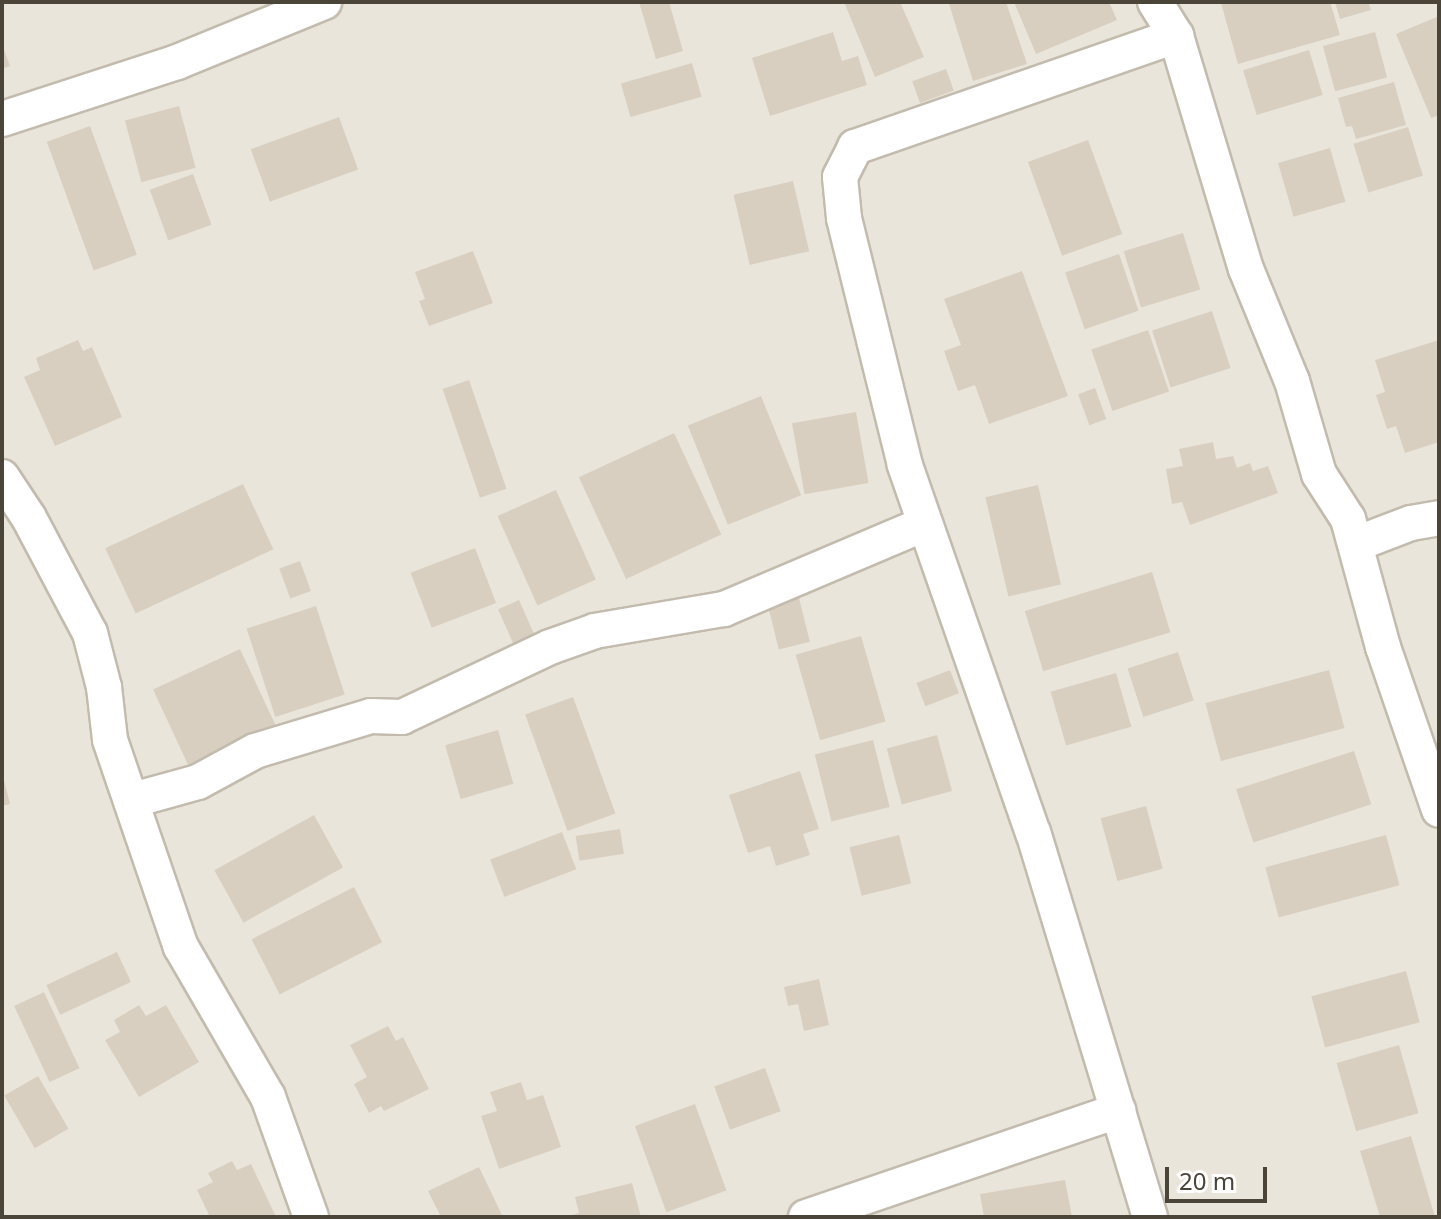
<!DOCTYPE html>
<style>
body{margin:0}
#map{position:relative;width:1441px;height:1219px;overflow:hidden;background:#f6f3ec;font-family:"Noto Sans",sans-serif}
div>[style]{position:absolute}
[style*='--x']{left:calc(var(--x)*1px);top:calc(var(--y)*1px);width:calc(var(--w)*1px);rotate:calc(var(--a)*1deg)}
.residential>*{inset:0;background:#eae5da;transform-origin:0 0}
.building>*{inset:0;background:#d8cfc1;transform-origin:0 0}
.roads{filter:drop-shadow(2px 0 #c2bbae) drop-shadow(-2px 0 #c2bbae) drop-shadow(0 2px #c2bbae) drop-shadow(0 -2px #c2bbae)}
.street>*{height:34px;margin:-17px;padding:0 17px;transform-origin:17px;border-radius:17px;background:#fff}
span{translate:-50% -50%;white-space:nowrap;text-align:center;line-height:1.15;-webkit-text-stroke:7px #fff;paint-order:stroke}
.frame{position:absolute;inset:0;border:4px solid #4b4439;pointer-events:none}
.scale{position:absolute;left:1165px;top:1167px;width:102px;height:36px;box-sizing:border-box;border:4px solid #4b4439;border-top:0;padding-left:10px;font-size:24px;line-height:28px;white-space:nowrap;color:#4b4439;-webkit-text-stroke:6px #fff;paint-order:stroke}
</style>
<div id="map">
<div class="residential">
<i style="left:2px;top:2px;width:1437px;height:1215px"></i>
</div>
<div class="building">
<i style="clip-path:polygon(639px 2px,669px 2px,683px 51px,656px 59px)"></i>
<i style="clip-path:polygon(844px 2px,900px 2px,924px 57px,875px 77px)"></i>
<i style="clip-path:polygon(955px 2px,1006px 2px,1027px 64px,973px 81px,949px 4px)"></i>
<i style="clip-path:polygon(1014px 2px,1109px 2px,1117px 20px,1036px 54px)"></i>
<i style="clip-path:polygon(1330px 2px,1340px 35px,1238px 64px,1221px 3px)"></i>
<i style="clip-path:polygon(1335px 2px,1368px 2px,1371px 10px,1340px 19px)"></i>
<i style="clip-path:polygon(1439px 16px,1439px 115px,1431px 118px,1396px 34px)"></i>
<i style="clip-path:polygon(833px 32px,842px 61px,858px 56px,867px 85px,770px 116px,752px 58px)"></i>
<i style="left:1375px;top:32px;width:47px;height:54px;rotate:75deg"></i>
<i style="clip-path:polygon(2px 44px,10px 66px,2px 69px)"></i>
<i style="left:1309px;top:50px;width:47px;height:69px;rotate:73deg"></i>
<i style="left:692px;top:63px;width:35px;height:74px;rotate:74deg"></i>
<i style="left:946px;top:69px;width:23px;height:36px;rotate:70deg"></i>
<i style="clip-path:polygon(1394px 82px,1406px 125px,1356px 139px,1352px 126px,1346px 127px,1338px 98px)"></i>
<i style="left:179px;top:106px;width:64px;height:56px;rotate:75deg"></i>
<i style="left:339px;top:117px;width:56px;height:94px;rotate:70deg"></i>
<i style="left:90px;top:126px;width:137px;height:46px;rotate:70deg"></i>
<i style="left:1408px;top:127px;width:51px;height:57px;rotate:73deg"></i>
<i style="left:1088px;top:140px;width:100px;height:64px;rotate:70deg"></i>
<i style="left:1330px;top:148px;width:56px;height:54px;rotate:74deg"></i>
<i style="left:193px;top:174px;width:54px;height:46px;rotate:70deg"></i>
<i style="left:793px;top:181px;width:72px;height:61px;rotate:77deg"></i>
<i style="left:1183px;top:233px;width:59px;height:62px;rotate:73deg"></i>
<i style="clip-path:polygon(473px 251px,493px 303px,429px 326px,419px 301px,425px 299px,415px 272px)"></i>
<i style="left:1119px;top:254px;width:60px;height:57px;rotate:71deg"></i>
<i style="clip-path:polygon(1022px 271px,1068px 396px,989px 424px,975px 385px,958px 391px,944px 351px,961px 345px,944px 299px)"></i>
<i style="left:1212px;top:311px;width:60px;height:63px;rotate:72deg"></i>
<i style="left:1148px;top:330px;width:65px;height:60px;rotate:71deg"></i>
<i style="clip-path:polygon(78px 340px,83px 351px,92px 347px,122px 417px,55px 446px,24px 377px,40px 370px,36px 358px)"></i>
<i style="clip-path:polygon(1439px 340px,1439px 442px,1405px 453px,1396px 426px,1387px 429px,1376px 395px,1385px 392px,1375px 360px)"></i>
<i style="left:469px;top:380px;width:115px;height:28px;rotate:71deg"></i>
<i style="left:1095px;top:388px;width:33px;height:18px;rotate:70deg"></i>
<i style="left:761px;top:396px;width:107px;height:79px;rotate:68deg"></i>
<i style="left:856px;top:412px;width:72px;height:65px;rotate:80deg"></i>
<i style="left:674px;top:433px;width:112px;height:105px;rotate:65deg"></i>
<i style="clip-path:polygon(1213px 442px,1216px 459px,1233px 456px,1237px 468px,1250px 463px,1253px 471px,1268px 466px,1278px 493px,1190px 525px,1182px 502px,1172px 504px,1166px 469px,1183px 466px,1179px 449px)"></i>
<i style="left:243px;top:484px;width:72px;height:152px;rotate:65deg"></i>
<i style="left:1038px;top:485px;width:102px;height:54px;rotate:77deg"></i>
<i style="left:556px;top:490px;width:98px;height:64px;rotate:66deg"></i>
<i style="left:475px;top:548px;width:59px;height:69px;rotate:69deg"></i>
<i style="left:300px;top:561px;width:32px;height:22px;rotate:70deg"></i>
<i style="left:1152px;top:572px;width:63px;height:133px;rotate:73deg"></i>
<i style="left:799px;top:598px;width:45px;height:32px;rotate:76deg"></i>
<i style="left:519px;top:600px;width:43px;height:23px;rotate:66deg"></i>
<i style="left:316px;top:606px;width:93px;height:73px;rotate:72deg"></i>
<i style="left:861px;top:636px;width:89px;height:68px;rotate:74deg"></i>
<i style="left:240px;top:649px;width:85px;height:96px;rotate:65deg"></i>
<i style="left:1178px;top:652px;width:51px;height:53px;rotate:72deg"></i>
<i style="left:950px;top:670px;width:25px;height:36px;rotate:69deg"></i>
<i style="left:1329px;top:670px;width:60px;height:128px;rotate:75deg"></i>
<i style="left:1116px;top:673px;width:56px;height:68px;rotate:74deg"></i>
<i style="left:573px;top:697px;width:124px;height:51px;rotate:70deg"></i>
<i style="left:498px;top:730px;width:56px;height:55px;rotate:74deg"></i>
<i style="left:937px;top:735px;width:58px;height:52px;rotate:75deg"></i>
<i style="left:873px;top:740px;width:69px;height:60px;rotate:76deg"></i>
<i style="left:1354px;top:751px;width:56px;height:124px;rotate:72deg"></i>
<i style="clip-path:polygon(800px 771px,819px 829px,803px 834px,810px 855px,776px 866px,770px 846px,748px 853px,729px 795px)"></i>
<i style="clip-path:polygon(2px 772px,10px 804px,2px 806px)"></i>
<i style="left:1146px;top:806px;width:65px;height:47px;rotate:75deg"></i>
<i style="left:314px;top:815px;width:60px;height:114px;rotate:61deg"></i>
<i style="left:620px;top:829px;width:25px;height:45px;rotate:81deg"></i>
<i style="left:562px;top:832px;width:40px;height:77px;rotate:69deg"></i>
<i style="left:899px;top:835px;width:50px;height:51px;rotate:76deg"></i>
<i style="left:1386px;top:835px;width:52px;height:125px;rotate:75deg"></i>
<i style="left:354px;top:887px;width:62px;height:115px;rotate:63deg"></i>
<i style="left:117px;top:952px;width:33px;height:78px;rotate:65deg"></i>
<i style="left:1406px;top:971px;width:53px;height:98px;rotate:75deg"></i>
<i style="clip-path:polygon(819px 979px,829px 1025px,804px 1031px,798px 1004px,788px 1006px,784px 987px)"></i>
<i style="left:44px;top:992px;width:84px;height:33px;rotate:65deg"></i>
<i style="clip-path:polygon(139px 1005px,146px 1016px,166px 1005px,199px 1062px,139px 1097px,105px 1040px,120px 1032px,114px 1020px)"></i>
<i style="clip-path:polygon(388px 1026px,396px 1041px,403px 1037px,429px 1089px,384px 1111px,381px 1106px,369px 1113px,354px 1084px,367px 1077px,350px 1045px)"></i>
<i style="left:1399px;top:1045px;width:71px;height:65px;rotate:74deg"></i>
<i style="left:765px;top:1068px;width:46px;height:54px;rotate:70deg"></i>
<i style="left:38px;top:1076px;width:61px;height:39px;rotate:60deg"></i>
<i style="clip-path:polygon(521px 1082px,527px 1100px,543px 1095px,561px 1147px,499px 1169px,481px 1116px,497px 1111px,490px 1092px)"></i>
<i style="left:695px;top:1104px;width:92px;height:64px;rotate:70deg"></i>
<i style="clip-path:polygon(1411px 1136px,1435px 1217px,1380px 1217px,1360px 1151px)"></i>
<i style="clip-path:polygon(232px 1161px,237px 1170px,251px 1164px,276px 1217px,210px 1217px,197px 1190px,213px 1182px,208px 1173px)"></i>
<i style="clip-path:polygon(479px 1167px,503px 1217px,441px 1217px,428px 1191px)"></i>
<i style="clip-path:polygon(1065px 1180px,1072px 1217px,984px 1217px,980px 1194px)"></i>
<i style="clip-path:polygon(632px 1183px,641px 1217px,566px 1217px,579px 1213px,575px 1197px)"></i>
</div>
<div class="roads">
<div class="street">
<i style="--x:1155;--y:2;--w:40;--a:58"></i>
<i style="--x:1176;--y:36;--w:243;--a:73.3"></i>
<i style="--x:1246;--y:269;--w:121;--a:67.7"></i>
<i style="--x:1292;--y:381;--w:97;--a:73.8"></i>
<i style="--x:1319;--y:474;--w:54;--a:57.2"></i>
<i style="--x:1348;--y:519;--w:133;--a:74.7"></i>
<i style="--x:1383;--y:647;--w:172;--a:71"></i>
<i style="--x:2;--y:119;--w:184;--a:-18"></i>
<i style="--x:177;--y:62;--w:159;--a:-22.2"></i>
<i style="--x:2;--y:477;--w:49;--a:56.6"></i>
<i style="--x:29;--y:518;--w:130;--a:62.1"></i>
<i style="--x:90;--y:633;--w:56;--a:75.5"></i>
<i style="--x:104;--y:687;--w:53;--a:83.5"></i>
<i style="--x:110;--y:740;--w:219;--a:71.1"></i>
<i style="--x:181;--y:947;--w:173;--a:59.9"></i>
<i style="--x:268;--y:1097;--w:127;--a:70.3"></i>
<i style="--x:1356;--y:544;--w:59;--a:-20.9"></i>
<i style="--x:1411;--y:523;--w:28;--a:-10"></i>
<i style="--x:133;--y:800;--w:67;--a:-15.5"></i>
<i style="--x:198;--y:782;--w:65;--a:-28.5"></i>
<i style="--x:255;--y:751;--w:121;--a:-16.8"></i>
<i style="--x:371;--y:716;--w:31;--a:2"></i>
<i style="--x:402;--y:717;--w:164;--a:-25.3"></i>
<i style="--x:550;--y:647;--w:48;--a:-19.6"></i>
<i style="--x:595;--y:631;--w:131;--a:-9.7"></i>
<i style="--x:724;--y:609;--w:217;--a:-23"></i>
<i style="--x:806;--y:1217;--w:330;--a:-18.8"></i>
<i style="--x:1150;--y:1217;--w:401;--a:-106.9"></i>
<i style="--x:1033;--y:833;--w:390;--a:-109.2"></i>
<i style="--x:905;--y:465;--w:254;--a:-103.9"></i>
<i style="--x:844;--y:218;--w:41;--a:-95.6"></i>
<i style="--x:840;--y:177;--w:34;--a:-63"></i>
<i style="--x:855;--y:147;--w:340;--a:-19.1"></i>
</div>
</div>
<div class="frame"></div>
<div class="scale">20 m</div>
</div>
